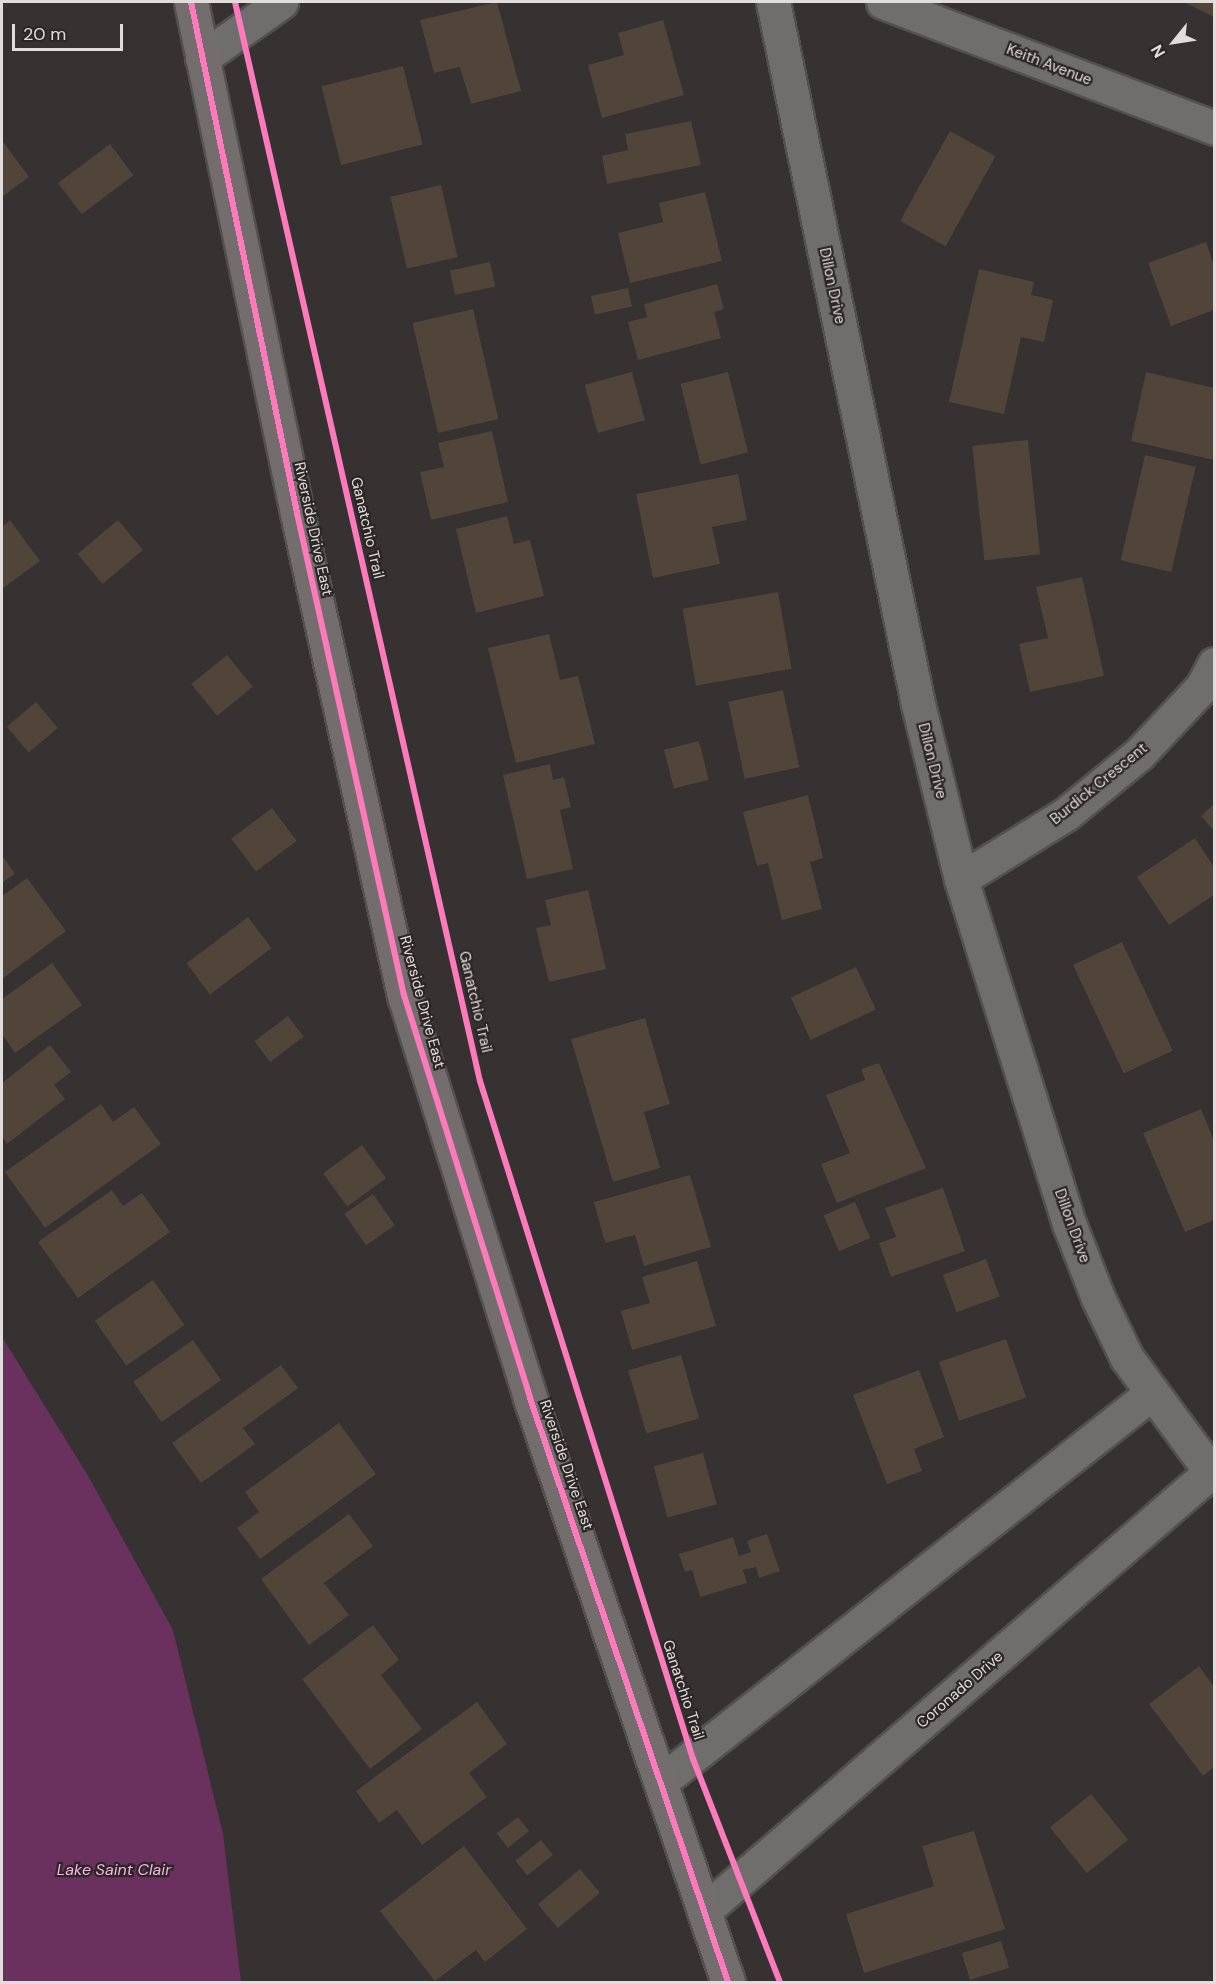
<!DOCTYPE html>
<style>
body{margin:0}
#map{position:relative;width:1216px;height:1984px;overflow:hidden;background:#353231;font-family:"DM Sans",sans-serif}
div>[style]{position:absolute}
[style*='--x']{left:calc(var(--x)*1px);top:calc(var(--y)*1px);width:calc(var(--w)*1px);rotate:calc(var(--a)*1deg)}
.water>*{inset:0;background:#6a315e}
.building>*{inset:0;background:#514438;transform-origin:0 0}
.roads{filter:drop-shadow(2px 0 #535150) drop-shadow(-2px 0 #535150) drop-shadow(0 2px #535150) drop-shadow(0 -2px #535150)}
.minor>*{height:33px;margin:-16.5px;padding:0 16.5px;transform-origin:16.5px;border-radius:16.5px;background:#706e6d}
.major>*{height:33px;margin:-16.5px;padding:0 16.5px;transform-origin:16.5px;border-radius:16.5px;background:#746d6d}
.cycleway>*{height:6px;margin:-3px;padding:0 3px;transform-origin:3px;border-radius:3px;background:#fd7abc}
span{translate:-50% -50%;white-space:nowrap;text-align:center;line-height:1.15;-webkit-text-stroke:4.5px #2c2726;paint-order:stroke}
.street-label{font-size:15px;color:#e0dddc}
.water-label{font-size:16px;color:#fab0e7;font-style:italic}
.frame{position:absolute;inset:0;border:3px solid #e0dddc;pointer-events:none}
.north{position:absolute;left:1144px;top:12px;width:60px;height:60px;-webkit-text-stroke:4px #2c2726;paint-order:stroke;rotate:240deg;font-size:16px;font-weight:700;line-height:24px;text-align:center;color:#e0dddc}
.north::after{content:'';display:block;margin:auto;width:21px;height:27px;background:#e0dddc;clip-path:polygon(50% 0,100% 100%,50% 72%,0 100%)}
.scale{position:absolute;left:12px;top:24px;width:111px;height:27px;box-sizing:border-box;border:3px solid #e0dddc;border-top:0;padding-left:8px;font-size:18px;line-height:21px;white-space:nowrap;color:#e0dddc;-webkit-text-stroke:4px #2c2726;paint-order:stroke}
</style>
<div id="map">
<div class="water">
<i style="clip-path:polygon(2px 1337px,87px 1474px,173px 1630px,223px 1834px,241px 1982px,2px 1982px)"></i>
</div>
<div class="building">
<i style="clip-path:polygon(497px 2px,521px 91px,471px 104px,460px 67px,434px 73px,420px 20px)"></i>
<i style="clip-path:polygon(1184px 2px,1214px 2px,1214px 17px)"></i>
<i style="clip-path:polygon(663px 20px,684px 95px,602px 118px,588px 65px,624px 55px,618px 33px)"></i>
<i style="left:403px;top:66px;width:81px;height:84px;rotate:76deg"></i>
<i style="clip-path:polygon(691px 121px,701px 165px,607px 184px,602px 156px,628px 150px,625px 134px)"></i>
<i style="left:950px;top:131px;width:52px;height:103px;rotate:29deg"></i>
<i style="clip-path:polygon(2px 140px,29px 177px,2px 197px)"></i>
<i style="left:110px;top:144px;width:39px;height:65px;rotate:53deg"></i>
<i style="left:441px;top:185px;width:74px;height:52px;rotate:77deg"></i>
<i style="clip-path:polygon(705px 192px,722px 261px,630px 283px,618px 233px,663px 222px,659px 203px)"></i>
<i style="clip-path:polygon(1206px 242px,1214px 266px,1214px 310px,1171px 326px,1148px 263px)"></i>
<i style="left:490px;top:262px;width:25px;height:41px;rotate:78deg"></i>
<i style="clip-path:polygon(979px 269px,1034px 282px,1031px 295px,1053px 300px,1044px 342px,1021px 337px,1004px 414px,949px 402px)"></i>
<i style="clip-path:polygon(717px 284px,724px 309px,714px 312px,721px 338px,638px 360px,628px 322px,647px 317px,644px 304px)"></i>
<i style="left:628px;top:288px;width:19px;height:38px;rotate:78deg"></i>
<i style="left:473px;top:309px;width:113px;height:62px;rotate:77deg"></i>
<i style="left:632px;top:372px;width:50px;height:49px;rotate:75deg"></i>
<i style="left:728px;top:372px;width:83px;height:49px;rotate:76deg"></i>
<i style="clip-path:polygon(1146px 372px,1214px 388px,1214px 460px,1131px 441px)"></i>
<i style="clip-path:polygon(492px 431px,508px 502px,431px 520px,420px 472px,444px 467px,438px 443px)"></i>
<i style="left:1028px;top:440px;width:115px;height:56px;rotate:84deg"></i>
<i style="left:1145px;top:455px;width:52px;height:108px;rotate:13deg"></i>
<i style="clip-path:polygon(738px 474px,747px 520px,712px 527px,720px 564px,653px 578px,636px 494px)"></i>
<i style="clip-path:polygon(507px 516px,514px 544px,530px 540px,544px 596px,476px 613px,456px 529px)"></i>
<i style="clip-path:polygon(10px 520px,40px 561px,2px 589px,2px 527px)"></i>
<i style="left:118px;top:520px;width:39px;height:53px;rotate:50deg"></i>
<i style="clip-path:polygon(1082px 577px,1104px 676px,1030px 692px,1019px 644px,1048px 638px,1036px 587px)"></i>
<i style="left:778px;top:592px;width:78px;height:97px;rotate:80deg"></i>
<i style="clip-path:polygon(549px 634px,560px 680px,578px 676px,595px 744px,516px 763px,488px 648px)"></i>
<i style="left:227px;top:655px;width:41px;height:46px;rotate:51deg"></i>
<i style="left:783px;top:690px;width:79px;height:56px;rotate:78deg"></i>
<i style="left:36px;top:702px;width:34px;height:38px;rotate:50deg"></i>
<i style="left:699px;top:741px;width:40px;height:36px;rotate:76deg"></i>
<i style="clip-path:polygon(550px 764px,553px 780px,564px 777px,571px 807px,560px 810px,573px 869px,527px 879px,503px 775px)"></i>
<i style="clip-path:polygon(808px 795px,823px 858px,810px 862px,822px 909px,782px 920px,768px 863px,757px 866px,743px 812px)"></i>
<i style="clip-path:polygon(1214px 804px,1214px 831px,1201px 816px)"></i>
<i style="left:272px;top:808px;width:41px;height:51px;rotate:53deg"></i>
<i style="clip-path:polygon(1195px 838px,1214px 867px,1214px 895px,1169px 925px,1137px 877px)"></i>
<i style="clip-path:polygon(2px 855px,15px 874px,2px 883px)"></i>
<i style="clip-path:polygon(27px 878px,66px 931px,2px 979px,2px 896px)"></i>
<i style="clip-path:polygon(588px 890px,606px 969px,549px 982px,536px 928px,551px 925px,545px 900px)"></i>
<i style="left:248px;top:917px;width:39px;height:77px;rotate:53deg"></i>
<i style="left:1122px;top:942px;width:120px;height:54px;rotate:65deg"></i>
<i style="clip-path:polygon(52px 963px,82px 1005px,15px 1053px,2px 1034px,2px 999px)"></i>
<i style="left:856px;top:967px;width:47px;height:72px;rotate:65deg"></i>
<i style="left:288px;top:1016px;width:26px;height:42px;rotate:53deg"></i>
<i style="clip-path:polygon(645px 1018px,670px 1104px,644px 1112px,660px 1168px,613px 1182px,571px 1039px)"></i>
<i style="clip-path:polygon(50px 1045px,71px 1072px,54px 1085px,65px 1099px,7px 1144px,2px 1137px,2px 1083px)"></i>
<i style="clip-path:polygon(879px 1063px,926px 1168px,837px 1203px,821px 1164px,850px 1153px,826px 1095px,865px 1080px,861px 1069px)"></i>
<i style="clip-path:polygon(101px 1104px,113px 1122px,134px 1107px,161px 1144px,45px 1228px,5px 1172px)"></i>
<i style="clip-path:polygon(1201px 1109px,1214px 1141px,1214px 1220px,1185px 1232px,1143px 1133px)"></i>
<i style="left:362px;top:1145px;width:41px;height:48px;rotate:54deg"></i>
<i style="clip-path:polygon(690px 1175px,711px 1247px,644px 1266px,635px 1235px,605px 1243px,594px 1202px)"></i>
<i style="clip-path:polygon(943px 1188px,965px 1251px,891px 1277px,879px 1243px,896px 1237px,885px 1208px)"></i>
<i style="clip-path:polygon(112px 1190px,123px 1206px,142px 1193px,170px 1232px,78px 1298px,38px 1242px)"></i>
<i style="left:373px;top:1194px;width:38px;height:35px;rotate:55deg"></i>
<i style="left:855px;top:1202px;width:39px;height:34px;rotate:67deg"></i>
<i style="left:986px;top:1259px;width:40px;height:46px;rotate:70deg"></i>
<i style="clip-path:polygon(697px 1261px,716px 1326px,632px 1350px,621px 1311px,650px 1303px,642px 1277px)"></i>
<i style="left:153px;top:1280px;width:55px;height:71px;rotate:55deg"></i>
<i style="left:1006px;top:1339px;width:62px;height:71px;rotate:71deg"></i>
<i style="left:193px;top:1340px;width:49px;height:73px;rotate:55deg"></i>
<i style="left:681px;top:1355px;width:66px;height:55px;rotate:74deg"></i>
<i style="clip-path:polygon(281px 1365px,298px 1388px,243px 1428px,255px 1444px,201px 1483px,172px 1443px)"></i>
<i style="clip-path:polygon(919px 1370px,944px 1437px,914px 1449px,922px 1471px,887px 1484px,853px 1395px)"></i>
<i style="clip-path:polygon(339px 1423px,376px 1474px,260px 1559px,237px 1528px,259px 1512px,245px 1492px)"></i>
<i style="left:703px;top:1453px;width:53px;height:51px;rotate:75deg"></i>
<i style="clip-path:polygon(349px 1514px,373px 1546px,324px 1583px,349px 1615px,309px 1645px,261px 1579px)"></i>
<i style="clip-path:polygon(767px 1534px,780px 1571px,759px 1578px,756px 1567px,743px 1570px,747px 1583px,700px 1597px,692px 1570px,685px 1572px,679px 1554px,733px 1537px,739px 1556px,751px 1552px,747px 1541px)"></i>
<i style="clip-path:polygon(373px 1625px,399px 1660px,381px 1675px,422px 1729px,370px 1769px,302px 1679px)"></i>
<i style="clip-path:polygon(1199px 1666px,1214px 1687px,1214px 1767px,1203px 1776px,1149px 1704px)"></i>
<i style="clip-path:polygon(477px 1702px,507px 1744px,469px 1773px,487px 1797px,422px 1845px,397px 1810px,379px 1823px,356px 1791px)"></i>
<i style="left:1091px;top:1794px;width:59px;height:53px;rotate:51deg"></i>
<i style="left:518px;top:1817px;width:18px;height:27px;rotate:52deg"></i>
<i style="clip-path:polygon(974px 1831px,1005px 1929px,864px 1973px,846px 1914px,934px 1886px,922px 1846px)"></i>
<i style="left:541px;top:1840px;width:19px;height:33px;rotate:51deg"></i>
<i style="clip-path:polygon(464px 1846px,527px 1929px,485px 1962px,476px 1950px,435px 1981px,380px 1911px)"></i>
<i style="left:580px;top:1869px;width:31px;height:55px;rotate:50deg"></i>
<i style="left:1001px;top:1941px;width:28px;height:41px;rotate:73deg"></i>
</div>
<div class="roads">
<div class="minor">
<i style="--x:773;--y:2;--w:717;--a:78.33"></i>
<i style="--x:918;--y:704;--w:180;--a:76.2"></i>
<i style="--x:961;--y:879;--w:364;--a:72.6"></i>
<i style="--x:1070;--y:1226;--w:77;--a:68.7"></i>
<i style="--x:1098;--y:1298;--w:67;--a:64.2"></i>
<i style="--x:1127;--y:1358;--w:147;--a:53.6"></i>
<i style="--x:883;--y:2;--w:354;--a:20.8"></i>
<i style="--x:202;--y:58;--w:97;--a:-35.3"></i>
<i style="--x:961;--y:879;--w:123;--a:-31.8"></i>
<i style="--x:1066;--y:814;--w:94;--a:-39.4"></i>
<i style="--x:1139;--y:754;--w:92;--a:-46.8"></i>
<i style="--x:1202;--y:687;--w:26;--a:-62"></i>
<i style="--x:663;--y:1780;--w:624;--a:-38.36"></i>
<i style="--x:704;--y:1911;--w:675;--a:-40.91"></i>
</div>
<div class="major">
<i style="--x:191;--y:2;--w:522;--a:78.28"></i>
<i style="--x:297;--y:513;--w:494;--a:77.5"></i>
<i style="--x:404;--y:995;--w:422;--a:72.6"></i>
<i style="--x:530;--y:1398;--w:617;--a:71.27"></i>
</div>
</div>
<div class="cycleway">
<i style="--x:191;--y:2;--w:522;--a:78.28"></i>
<i style="--x:297;--y:513;--w:494;--a:77.5"></i>
<i style="--x:404;--y:995;--w:422;--a:72.6"></i>
<i style="--x:530;--y:1398;--w:617;--a:71.27"></i>
<i style="--x:235;--y:2;--w:1106;--a:77.21"></i>
<i style="--x:480;--y:1081;--w:711;--a:72.56"></i>
<i style="--x:693;--y:1759;--w:239;--a:68.7"></i>
</div>
<div class="street-label">
<span style="left:1049px;top:65px;rotate:21deg">Keith Avenue</span>
<span style="left:832px;top:286px;rotate:78deg">Dillon Drive</span>
<span style="left:367px;top:528px;rotate:77deg">Ganatchio Trail</span>
<span style="left:313px;top:529px;rotate:78deg">Riverside Drive East</span>
<span style="left:932px;top:761px;rotate:76deg">Dillon Drive</span>
<span style="left:1099px;top:784px;rotate:-39deg">Burdick Crescent</span>
<span style="left:422px;top:1002px;rotate:75deg">Riverside Drive East</span>
<span style="left:475px;top:1002px;rotate:77deg">Ganatchio Trail</span>
<span style="left:1072px;top:1226px;rotate:70deg">Dillon Drive</span>
<span style="left:566px;top:1465px;rotate:71deg">Riverside Drive East</span>
<span style="left:683px;top:1690px;rotate:72deg">Ganatchio Trail</span>
<span style="left:960px;top:1690px;rotate:-41deg">Coronado Drive</span>
</div>
<div class="water-label">
<span style="left:114px;top:1870px">Lake Saint Clair</span>
</div>
<div class="frame"></div>
<div class="north">N</div>
<div class="scale">20 m</div>
</div>
